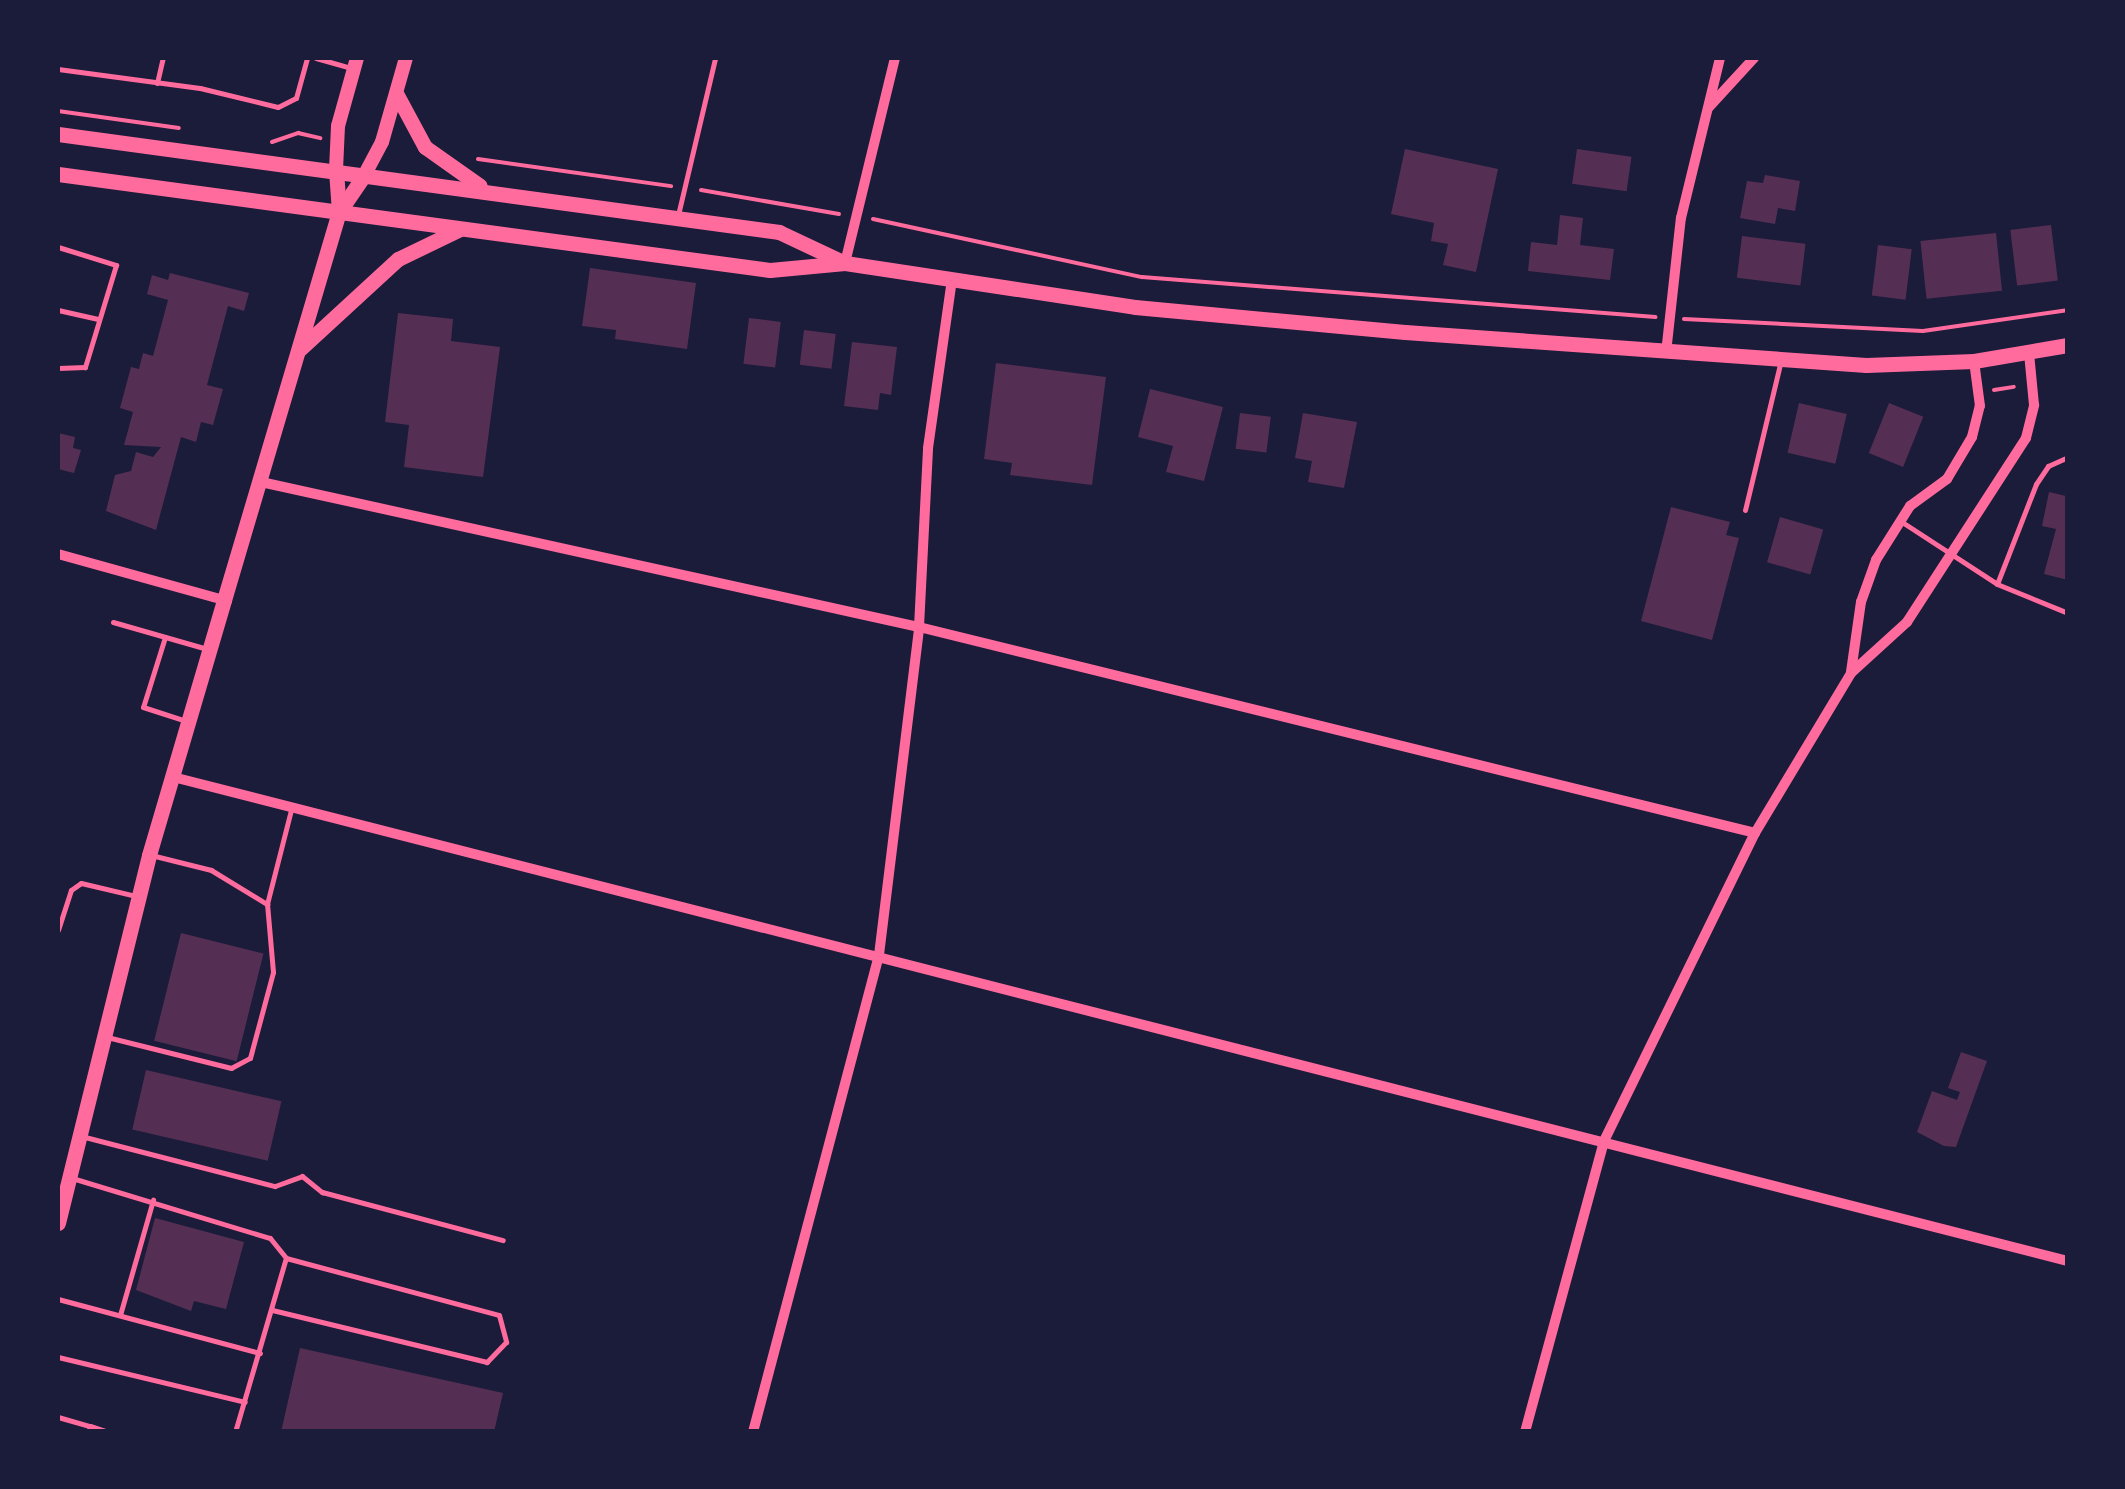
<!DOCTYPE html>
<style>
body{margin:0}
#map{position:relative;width:2125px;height:1489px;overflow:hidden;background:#1b1b3a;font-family:"PT Sans Narrow",sans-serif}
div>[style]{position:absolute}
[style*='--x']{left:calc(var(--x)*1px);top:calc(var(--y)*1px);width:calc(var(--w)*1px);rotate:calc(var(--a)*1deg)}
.building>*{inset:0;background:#542f53;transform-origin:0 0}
.path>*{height:4px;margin:-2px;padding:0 2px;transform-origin:2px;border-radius:2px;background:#ff6b9d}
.service>*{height:5px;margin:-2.5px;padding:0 2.5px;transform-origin:2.5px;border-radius:2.5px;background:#ff6b9d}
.minor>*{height:10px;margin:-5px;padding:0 5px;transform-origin:5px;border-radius:5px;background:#ff6b9d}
.secondary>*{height:14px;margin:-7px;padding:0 7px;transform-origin:7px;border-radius:7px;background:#ff6b9d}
.primary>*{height:15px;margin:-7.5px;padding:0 7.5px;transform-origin:7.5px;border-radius:7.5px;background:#ff6b9d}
span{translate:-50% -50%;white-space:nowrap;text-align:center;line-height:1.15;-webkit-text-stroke:10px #1b1b3a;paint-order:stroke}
.frame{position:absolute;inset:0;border:60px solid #1b1b3a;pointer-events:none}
</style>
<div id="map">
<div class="building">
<i style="clip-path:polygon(1405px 149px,1498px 169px,1476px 272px,1443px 265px,1448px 244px,1431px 241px,1434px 223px,1391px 214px)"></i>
<i style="left:1577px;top:149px;width:55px;height:35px;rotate:8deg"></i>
<i style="clip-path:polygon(1765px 175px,1800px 181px,1795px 211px,1778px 208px,1775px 224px,1740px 218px,1747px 181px,1763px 183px)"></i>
<i style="clip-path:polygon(1560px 215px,1583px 218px,1580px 245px,1614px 249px,1610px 280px,1528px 271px,1531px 242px,1557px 245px)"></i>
<i style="left:2051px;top:225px;width:56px;height:41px;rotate:83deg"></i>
<i style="left:1996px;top:233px;width:58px;height:76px;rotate:84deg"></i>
<i style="left:1742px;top:236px;width:64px;height:42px;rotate:7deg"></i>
<i style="left:1878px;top:245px;width:34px;height:51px;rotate:7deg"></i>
<i style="clip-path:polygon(590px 268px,696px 283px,687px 349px,615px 339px,616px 330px,582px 326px)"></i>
<i style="clip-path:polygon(170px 273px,249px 293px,244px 311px,228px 306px,207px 385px,223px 389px,213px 425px,201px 422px,196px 442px,181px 437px,156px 530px,106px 511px,115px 475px,131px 471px,136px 452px,153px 457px,161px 447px,124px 445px,133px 412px,120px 408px,131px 367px,139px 369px,143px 353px,153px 356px,168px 300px,147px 294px,152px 275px,168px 280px)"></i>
<i style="clip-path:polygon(398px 313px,453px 319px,451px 341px,500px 347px,483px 477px,404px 467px,409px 425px,385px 422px)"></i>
<i style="left:749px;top:318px;width:32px;height:46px;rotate:7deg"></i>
<i style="left:804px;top:330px;width:32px;height:35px;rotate:7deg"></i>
<i style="clip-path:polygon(852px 342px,897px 347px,891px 395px,880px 393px,878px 410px,844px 406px)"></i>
<i style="clip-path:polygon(996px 363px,1106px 377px,1092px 485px,1010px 475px,1012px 463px,984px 459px)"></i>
<i style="clip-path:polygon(1150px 389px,1223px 407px,1204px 481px,1166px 472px,1173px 446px,1138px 437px)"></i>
<i style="left:1799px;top:403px;width:49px;height:51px;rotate:13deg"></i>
<i style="left:1889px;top:403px;width:37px;height:54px;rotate:22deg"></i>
<i style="left:1240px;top:413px;width:31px;height:36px;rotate:7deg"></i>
<i style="clip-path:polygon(1303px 413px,1357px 422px,1344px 488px,1308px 482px,1312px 461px,1295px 458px)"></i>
<i style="clip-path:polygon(58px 433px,75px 437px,73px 448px,81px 450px,74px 473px,58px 469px)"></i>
<i style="clip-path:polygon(2049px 492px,2066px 496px,2068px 580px,2044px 574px,2056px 529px,2042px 526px)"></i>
<i style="clip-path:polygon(1671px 507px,1730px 522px,1726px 535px,1739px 538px,1712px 640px,1641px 621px)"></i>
<i style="left:1780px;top:517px;width:45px;height:47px;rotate:16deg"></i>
<i style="left:181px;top:933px;width:85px;height:111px;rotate:14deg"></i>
<i style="clip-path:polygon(1961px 1052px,1987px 1061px,1956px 1147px,1944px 1146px,1917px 1132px,1932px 1091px,1957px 1100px,1960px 1092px,1948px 1088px)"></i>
<i style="left:146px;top:1070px;width:139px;height:61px;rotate:13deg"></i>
<i style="clip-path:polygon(155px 1218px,244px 1242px,226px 1309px,194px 1301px,191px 1311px,136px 1290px)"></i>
<i style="clip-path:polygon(300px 1348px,503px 1393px,494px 1432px,281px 1432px)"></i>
</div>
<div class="path">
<i style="--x:58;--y:111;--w:122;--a:8"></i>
<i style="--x:272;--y:142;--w:28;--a:-19"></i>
<i style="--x:298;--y:133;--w:23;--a:13"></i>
<i style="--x:478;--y:159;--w:195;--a:8"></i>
<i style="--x:701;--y:190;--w:140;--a:9.9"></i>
<i style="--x:873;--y:219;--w:275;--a:12.2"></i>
<i style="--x:1142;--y:277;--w:515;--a:4.46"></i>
<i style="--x:1684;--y:319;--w:239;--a:2.9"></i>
<i style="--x:1923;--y:331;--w:147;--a:-8.2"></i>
<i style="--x:1994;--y:390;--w:20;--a:-9"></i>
</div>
<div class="service">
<i style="--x:316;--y:58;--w:36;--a:16"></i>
<i style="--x:58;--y:69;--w:143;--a:7.6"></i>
<i style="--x:200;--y:88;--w:80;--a:13.7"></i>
<i style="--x:278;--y:107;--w:20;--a:-27"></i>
<i style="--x:296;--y:98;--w:41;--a:-74.6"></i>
<i style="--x:157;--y:83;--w:26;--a:-77"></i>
<i style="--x:678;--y:215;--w:161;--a:-76.7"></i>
<i style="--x:58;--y:247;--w:61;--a:17.2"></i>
<i style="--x:116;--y:265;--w:107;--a:106.9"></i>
<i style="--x:85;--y:367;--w:27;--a:178"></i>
<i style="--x:58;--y:310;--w:41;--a:12.7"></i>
<i style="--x:1745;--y:510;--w:150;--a:-76.5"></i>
<i style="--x:1902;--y:522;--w:113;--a:33.1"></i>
<i style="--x:1997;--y:584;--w:77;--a:22.2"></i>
<i style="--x:1997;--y:584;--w:107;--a:-68.7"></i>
<i style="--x:2036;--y:484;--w:22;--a:-56"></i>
<i style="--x:2048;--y:466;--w:22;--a:-24"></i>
<i style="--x:113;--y:622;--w:98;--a:16"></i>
<i style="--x:165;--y:637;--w:73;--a:107.4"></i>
<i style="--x:143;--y:707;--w:45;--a:18"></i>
<i style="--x:151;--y:855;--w:62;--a:14"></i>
<i style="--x:211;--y:870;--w:66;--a:31.3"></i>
<i style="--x:58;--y:930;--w:42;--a:-72"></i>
<i style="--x:71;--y:890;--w:12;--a:-35"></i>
<i style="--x:81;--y:883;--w:57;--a:13.3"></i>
<i style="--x:107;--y:1037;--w:128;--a:14"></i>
<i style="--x:231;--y:1068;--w:21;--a:-28"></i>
<i style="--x:250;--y:1058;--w:89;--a:-75"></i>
<i style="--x:273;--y:972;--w:68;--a:-95"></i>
<i style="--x:267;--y:904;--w:97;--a:-75.7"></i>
<i style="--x:81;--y:1136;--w:200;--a:14.5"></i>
<i style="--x:275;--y:1186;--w:29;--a:-20"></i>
<i style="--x:302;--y:1176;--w:26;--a:39"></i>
<i style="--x:322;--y:1192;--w:187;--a:14.9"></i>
<i style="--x:72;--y:1178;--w:207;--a:16.9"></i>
<i style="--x:270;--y:1238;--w:26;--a:51"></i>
<i style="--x:286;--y:1258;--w:220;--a:15"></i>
<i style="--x:499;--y:1315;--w:28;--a:75"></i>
<i style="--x:506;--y:1342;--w:28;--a:134"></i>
<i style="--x:487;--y:1362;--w:221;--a:-166.4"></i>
<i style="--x:58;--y:1299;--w:209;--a:15"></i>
<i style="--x:120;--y:1315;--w:120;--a:-74"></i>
<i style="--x:58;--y:1357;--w:192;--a:13.5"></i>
<i style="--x:58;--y:1417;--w:33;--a:16"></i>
<i style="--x:90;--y:1426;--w:6;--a:108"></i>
<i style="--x:90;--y:1426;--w:19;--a:18"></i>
<i style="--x:235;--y:1432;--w:181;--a:-73.7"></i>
</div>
<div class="minor">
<i style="--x:1709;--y:107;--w:67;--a:-47.4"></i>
<i style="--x:845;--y:263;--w:211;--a:-76.3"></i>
<i style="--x:1666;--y:353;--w:136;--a:-83.7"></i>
<i style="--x:1681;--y:218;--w:165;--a:-76.3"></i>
<i style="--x:261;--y:482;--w:674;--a:12.43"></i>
<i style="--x:919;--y:627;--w:861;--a:13.84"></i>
<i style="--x:58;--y:554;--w:172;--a:15.5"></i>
<i style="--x:1851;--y:672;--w:71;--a:-81.9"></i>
<i style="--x:1861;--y:602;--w:45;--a:-70.3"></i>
<i style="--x:1876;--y:560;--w:64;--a:-57.8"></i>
<i style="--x:1910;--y:506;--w:46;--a:-36.1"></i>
<i style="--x:1947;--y:479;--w:49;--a:-59.2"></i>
<i style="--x:1972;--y:437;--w:32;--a:-76"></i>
<i style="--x:1980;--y:406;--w:45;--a:-97.6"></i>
<i style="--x:173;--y:777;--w:1956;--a:14.33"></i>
<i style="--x:753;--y:1432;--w:493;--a:-75.2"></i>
<i style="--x:879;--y:955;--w:330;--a:-83"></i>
<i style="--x:919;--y:627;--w:179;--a:-87.1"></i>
<i style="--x:928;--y:448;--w:171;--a:-81.9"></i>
<i style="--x:1525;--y:1432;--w:302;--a:-74.8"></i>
<i style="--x:1604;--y:1141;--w:343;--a:-63.9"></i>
<i style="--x:1755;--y:833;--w:187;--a:-59"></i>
<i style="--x:1851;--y:673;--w:76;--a:-42.3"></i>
<i style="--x:1907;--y:622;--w:219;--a:-57.1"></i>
<i style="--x:2026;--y:438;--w:34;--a:-76"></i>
<i style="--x:2034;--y:405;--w:52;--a:-95.5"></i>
</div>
<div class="secondary">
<i style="--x:336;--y:170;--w:44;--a:-87.4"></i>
<i style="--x:338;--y:126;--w:71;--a:-74.4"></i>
<i style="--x:365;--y:174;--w:36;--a:-62"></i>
<i style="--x:382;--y:142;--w:87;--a:-74.1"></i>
</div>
<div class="primary">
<i style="--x:397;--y:95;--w:59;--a:61.7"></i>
<i style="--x:425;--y:147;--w:67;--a:35.3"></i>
<i style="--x:58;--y:134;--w:728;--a:7.74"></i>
<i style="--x:779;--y:232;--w:73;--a:25.2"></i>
<i style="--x:336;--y:170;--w:42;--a:85.9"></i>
<i style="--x:58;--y:174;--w:718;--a:7.68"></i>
<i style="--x:770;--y:270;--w:75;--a:-5.3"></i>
<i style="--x:845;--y:263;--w:293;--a:8.6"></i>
<i style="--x:1135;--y:307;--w:271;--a:5.3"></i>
<i style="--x:1405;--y:332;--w:462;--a:4.1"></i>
<i style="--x:1866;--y:365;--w:108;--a:-2.1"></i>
<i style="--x:1974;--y:361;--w:95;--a:-9.7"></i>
<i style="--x:300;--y:349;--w:133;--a:-42.6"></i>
<i style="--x:398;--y:259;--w:69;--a:-25.8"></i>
<i style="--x:58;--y:1223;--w:379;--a:-76.1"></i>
<i style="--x:149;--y:855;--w:266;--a:-73.6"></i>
<i style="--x:224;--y:600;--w:405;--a:-73.5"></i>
<i style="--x:339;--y:212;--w:46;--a:-55.6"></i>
</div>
<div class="frame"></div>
</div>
